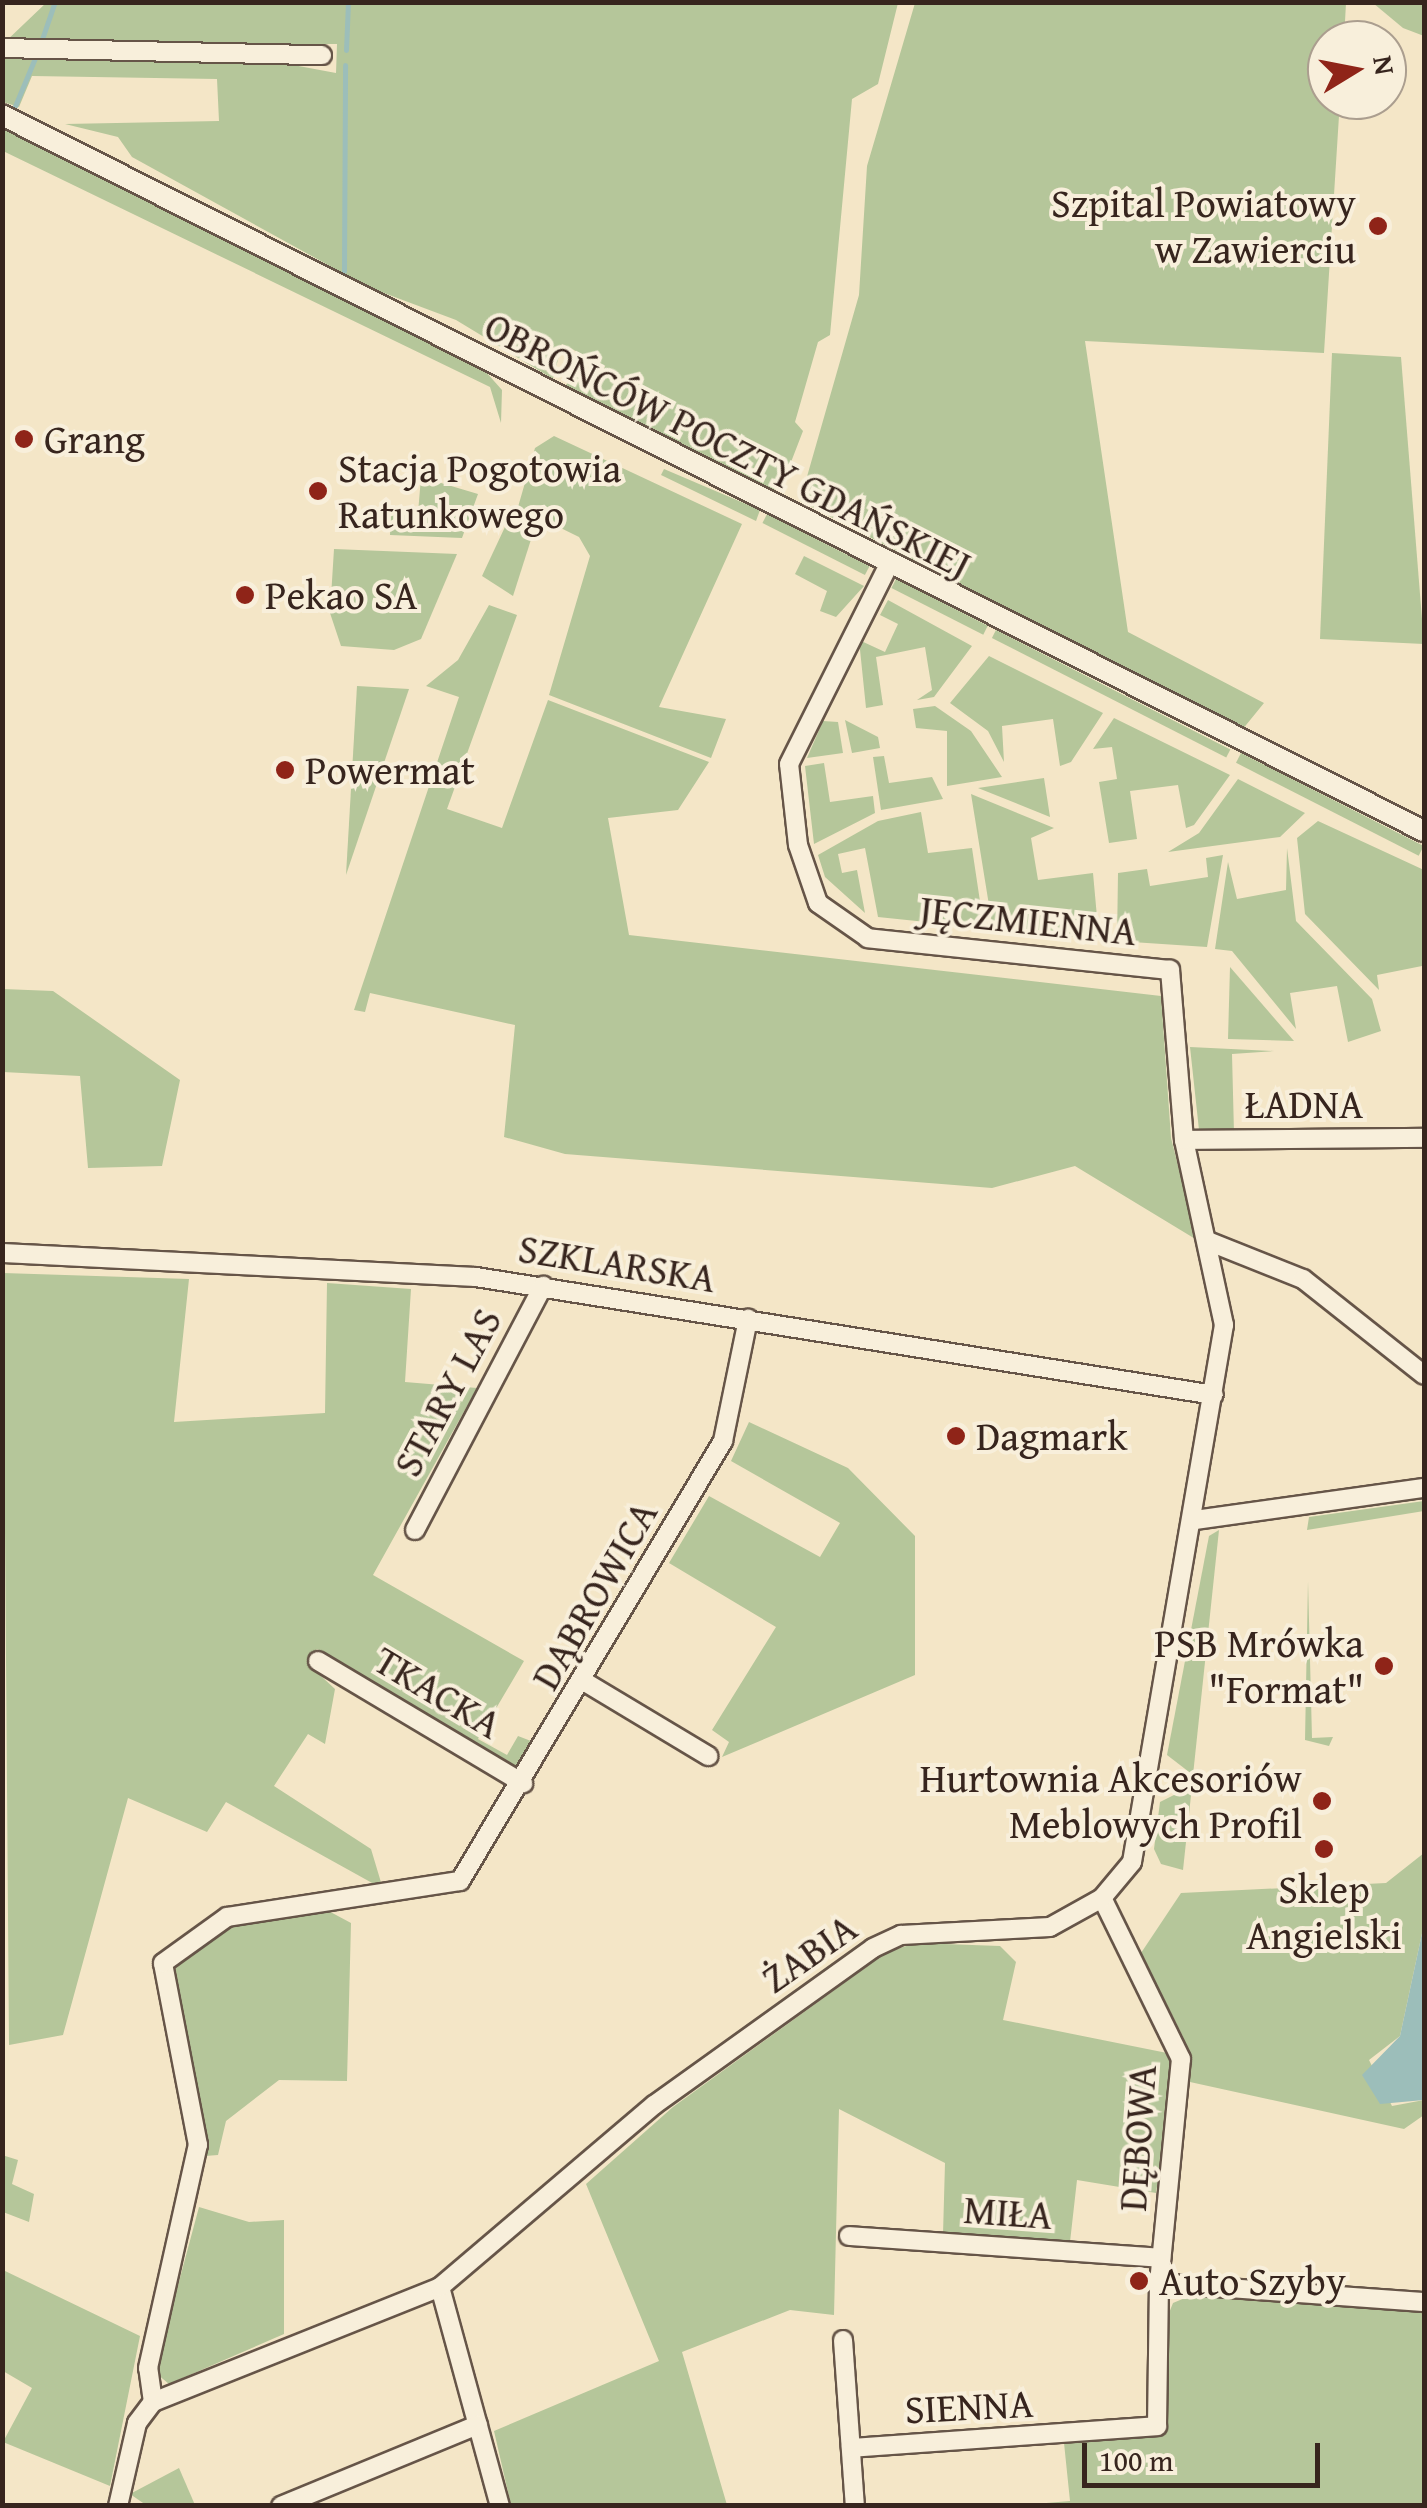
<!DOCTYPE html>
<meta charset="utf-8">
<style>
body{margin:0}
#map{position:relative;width:1427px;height:2508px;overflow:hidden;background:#f4e6c7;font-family:"Gentium Book Plus",serif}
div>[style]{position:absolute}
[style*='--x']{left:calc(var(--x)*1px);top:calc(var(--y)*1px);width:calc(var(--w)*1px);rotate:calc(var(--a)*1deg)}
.green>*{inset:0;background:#b5c69a;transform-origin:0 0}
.water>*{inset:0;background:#9cbeba}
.stream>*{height:5px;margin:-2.5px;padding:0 2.5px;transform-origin:2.5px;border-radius:2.5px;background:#9cbeba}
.roads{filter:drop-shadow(2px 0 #665548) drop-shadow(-2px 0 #665548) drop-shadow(0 2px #665548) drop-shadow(0 -2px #665548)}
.minor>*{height:18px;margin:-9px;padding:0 9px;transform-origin:9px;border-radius:9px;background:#f8efdb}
.tertiary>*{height:20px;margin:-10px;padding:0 10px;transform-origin:10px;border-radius:10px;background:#f8efdb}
.dots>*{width:28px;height:28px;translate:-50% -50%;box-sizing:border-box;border:5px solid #f8efdb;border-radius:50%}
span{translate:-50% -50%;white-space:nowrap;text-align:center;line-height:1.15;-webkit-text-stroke:8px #f8efdb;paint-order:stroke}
.poi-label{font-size:40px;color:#37251e}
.right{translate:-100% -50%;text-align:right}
.left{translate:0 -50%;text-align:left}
.street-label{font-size:40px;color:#37251e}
.frame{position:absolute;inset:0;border:5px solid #37251e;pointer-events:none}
.north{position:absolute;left:1307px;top:20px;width:100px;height:100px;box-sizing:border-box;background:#f8efdb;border:2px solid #ab9e8f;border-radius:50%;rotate:80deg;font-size:28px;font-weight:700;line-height:40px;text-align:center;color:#37251e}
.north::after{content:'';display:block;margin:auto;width:35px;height:45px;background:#8f2418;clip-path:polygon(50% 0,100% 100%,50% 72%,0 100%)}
.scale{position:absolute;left:1082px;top:2443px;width:238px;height:45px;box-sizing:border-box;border:5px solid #37251e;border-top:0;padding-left:12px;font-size:30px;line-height:35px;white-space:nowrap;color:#37251e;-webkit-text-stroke:8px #f8efdb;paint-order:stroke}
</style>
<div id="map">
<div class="green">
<i style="clip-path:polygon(46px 3px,898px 3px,878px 84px,852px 99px,830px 335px,818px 342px,795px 422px,803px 431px,781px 488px,769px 491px,564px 387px,581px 369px,598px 382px,605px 366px,562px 344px,553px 379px,456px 320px,368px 287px,132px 157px,118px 137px,65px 124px,219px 121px,217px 79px,32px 76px,19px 107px,3px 102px,3px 52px,277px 62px,336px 73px,337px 44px,3px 44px)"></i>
<i style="clip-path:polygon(915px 3px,1346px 3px,1344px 40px,1327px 40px,1327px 100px,1340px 100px,1324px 353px,1085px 341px,1128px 632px,1264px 703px,1242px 730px,800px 501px,859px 295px,867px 166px)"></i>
<i style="clip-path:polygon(1373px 3px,1424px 3px,1424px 36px,1403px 28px)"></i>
<i style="clip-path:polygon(3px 129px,486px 372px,502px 390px,501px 423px,490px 387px,3px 151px)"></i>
<i style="clip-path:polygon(1332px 353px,1401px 357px,1424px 644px,1320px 639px)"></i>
<i style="clip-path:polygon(554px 436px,742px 524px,659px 707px,726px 719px,711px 758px,549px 695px,590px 556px,579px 537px,518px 507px,535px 448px)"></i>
<i style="clip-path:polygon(664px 469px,760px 510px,756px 521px,661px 475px)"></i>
<i style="clip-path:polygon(421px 477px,478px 494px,462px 538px,390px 535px,391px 511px,418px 513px)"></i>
<i style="clip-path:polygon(511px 514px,535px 527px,513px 596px,482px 576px)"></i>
<i style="left:767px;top:514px;width:115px;height:10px;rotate:27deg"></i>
<i style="clip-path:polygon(334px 549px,457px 554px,421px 639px,394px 650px,341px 646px,330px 613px)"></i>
<i style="clip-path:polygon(804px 556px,864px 586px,836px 617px,820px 611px,827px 591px,795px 574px)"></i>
<i style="left:896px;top:579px;width:103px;height:10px;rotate:27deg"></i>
<i style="clip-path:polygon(888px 600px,972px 646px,934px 697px,917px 700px,932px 690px,925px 647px,876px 657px,883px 705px,866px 708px,859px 640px,885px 652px,898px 624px,880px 615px)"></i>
<i style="clip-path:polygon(489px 605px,517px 615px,447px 809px,502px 828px,548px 700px,709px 762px,678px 810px,608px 818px,629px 935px,1161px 996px,1171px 1138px,1197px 1240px,1075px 1166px,992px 1188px,565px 1154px,504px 1137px,515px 1025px,370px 993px,365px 1012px,354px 1010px,459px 697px,426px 686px,458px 660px)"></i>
<i style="left:996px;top:630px;width:263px;height:9px;rotate:27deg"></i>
<i style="clip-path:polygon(989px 656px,1103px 713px,1071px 762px,1060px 766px,1053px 719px,1002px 726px,1004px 762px,988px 731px,950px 703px)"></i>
<i style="clip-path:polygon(357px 686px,409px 689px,346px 875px)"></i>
<i style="clip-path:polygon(935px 706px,971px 731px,1002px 777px,947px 786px,947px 731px,916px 728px,913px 709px)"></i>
<i style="clip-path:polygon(1114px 718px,1230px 775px,1194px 825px,1186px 828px,1178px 785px,1130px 791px,1137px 839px,1109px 843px,1099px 782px,1117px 779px,1112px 747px,1093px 749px)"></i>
<i style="clip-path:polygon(845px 720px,878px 737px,880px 748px,852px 753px)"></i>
<i style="clip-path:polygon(823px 721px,838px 722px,843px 753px,807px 758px)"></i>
<i style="left:1241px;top:753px;width:205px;height:11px;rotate:27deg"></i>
<i style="clip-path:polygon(884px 756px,889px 783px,932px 777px,943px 799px,881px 810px,873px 757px)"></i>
<i style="clip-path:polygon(824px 763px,830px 802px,873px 796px,875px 813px,814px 844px,805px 766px)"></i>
<i style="clip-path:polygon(1044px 778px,1050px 817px,978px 788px)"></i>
<i style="clip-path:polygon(1238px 779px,1305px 813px,1280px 837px,1168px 852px,1199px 833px)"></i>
<i style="clip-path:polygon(971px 794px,1054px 828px,1031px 838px,1038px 880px,1093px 873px,1099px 939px,993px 930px)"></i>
<i style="clip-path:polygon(921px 812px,928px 853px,972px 848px,984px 928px,878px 917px,865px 848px,838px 854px,842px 873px,857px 870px,865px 913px,825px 877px,818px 855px,878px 821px)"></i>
<i style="clip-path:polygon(1318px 821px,1424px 870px,1424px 979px,1422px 966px,1377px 975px,1379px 990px,1305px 914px,1297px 838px)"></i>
<i style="clip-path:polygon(1287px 848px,1296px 921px,1372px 999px,1381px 1031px,1348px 1042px,1337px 986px,1290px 993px,1296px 1029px,1232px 951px,1215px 949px,1228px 862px,1237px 899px,1286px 890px)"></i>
<i style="clip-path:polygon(1223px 855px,1207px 947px,1117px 941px,1118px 873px,1147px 869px,1150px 886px,1208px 877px,1206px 858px)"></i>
<i style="clip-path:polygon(1230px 967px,1294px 1041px,1228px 1039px)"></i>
<i style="clip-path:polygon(3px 989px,53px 991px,180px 1080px,162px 1166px,88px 1168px,80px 1076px,3px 1072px)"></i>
<i style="clip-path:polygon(1190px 1047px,1274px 1051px,1232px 1054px,1234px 1133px,1199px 1130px)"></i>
<i style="clip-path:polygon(3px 1273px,189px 1279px,174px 1422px,325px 1413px,327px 1283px,411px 1289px,405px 1382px,477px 1388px,373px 1575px,524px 1661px,478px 1739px,507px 1755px,518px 1736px,531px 1741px,518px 1770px,317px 1649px,308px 1664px,335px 1689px,325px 1744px,308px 1734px,274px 1786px,371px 1849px,383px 1889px,226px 1802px,207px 1832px,128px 1798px,63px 2035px,9px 2045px)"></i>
<i style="clip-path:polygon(749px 1422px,848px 1468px,915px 1536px,915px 1675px,722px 1757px,729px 1742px,712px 1730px,776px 1627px,669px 1563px,709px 1496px,820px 1557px,840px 1523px,731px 1461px)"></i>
<i style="clip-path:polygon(1424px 1501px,1424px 1511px,1307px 1530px,1309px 1517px)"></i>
<i style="clip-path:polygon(1219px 1530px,1193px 1775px,1167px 1755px,1209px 1536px)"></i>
<i style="clip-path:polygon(1308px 1581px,1312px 1738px,1333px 1737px,1329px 1746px,1305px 1740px)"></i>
<i style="clip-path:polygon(1192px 1786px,1183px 1870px,1161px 1864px,1154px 1849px,1160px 1802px)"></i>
<i style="clip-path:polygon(1424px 1853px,1424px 1924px,1400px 2036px,1369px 2060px,1392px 2106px,1424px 2100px,1424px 2115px,1404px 2129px,1190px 2082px,1184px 2039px,1141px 1953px,1181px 1893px,1386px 1883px)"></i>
<i style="clip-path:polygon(323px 1908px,351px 1923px,347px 2081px,279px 2080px,226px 2121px,218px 2155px,205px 2156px,175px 1965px,236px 1921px)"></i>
<i style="clip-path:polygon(916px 1943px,1000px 1946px,1016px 1962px,1003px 2020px,1177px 2055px,1156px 2193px,1077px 2180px,1070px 2242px,943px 2234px,945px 2163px,839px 2109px,834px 2315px,790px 2310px,682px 2352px,727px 2505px,511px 2505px,494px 2431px,659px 2361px,586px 2184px,673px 2107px,887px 1952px)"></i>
<i style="clip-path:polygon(2px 2155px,18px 2160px,12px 2184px,34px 2194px,29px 2222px,3px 2212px)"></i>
<i style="clip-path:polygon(199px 2207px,249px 2222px,284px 2220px,284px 2334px,169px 2384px,157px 2374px,158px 2360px)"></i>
<i style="clip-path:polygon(3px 2270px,140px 2336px,110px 2486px,3px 2442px,32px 2388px,3px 2371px)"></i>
<i style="clip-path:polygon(1192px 2295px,1424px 2313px,1424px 2505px,1010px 2506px,1070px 2501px,1064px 2443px,1163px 2434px,1167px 2318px,1173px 2303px)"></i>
<i style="clip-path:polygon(179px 2468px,195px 2505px,146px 2505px,130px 2494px)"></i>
</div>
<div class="water">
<i style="clip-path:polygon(1424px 1924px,1424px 2100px,1380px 2104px,1362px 2075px,1400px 2036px)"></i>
</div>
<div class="stream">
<i style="--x:42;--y:39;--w:39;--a:-71"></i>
<i style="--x:346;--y:50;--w:48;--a:-87.6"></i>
<i style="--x:15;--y:106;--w:52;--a:-67.4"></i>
<i style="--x:344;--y:271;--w:206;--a:-89.7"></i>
</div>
<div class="roads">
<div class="minor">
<i style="--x:2;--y:48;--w:320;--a:1.3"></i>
<i style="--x:1184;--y:1140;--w:240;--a:-0.5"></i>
<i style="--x:1210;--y:1242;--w:100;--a:21.7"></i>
<i style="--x:1303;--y:1279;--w:154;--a:38.4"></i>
<i style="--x:2;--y:1253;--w:475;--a:2.9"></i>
<i style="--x:476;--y:1277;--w:747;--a:9.08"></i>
<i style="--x:1195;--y:1520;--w:231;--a:-8"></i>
<i style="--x:415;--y:1530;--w:276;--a:-62.3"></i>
<i style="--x:318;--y:1661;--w:239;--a:30.8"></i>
<i style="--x:585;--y:1682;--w:144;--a:31"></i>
<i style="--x:849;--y:2236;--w:313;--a:4"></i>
<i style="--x:1159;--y:2283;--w:266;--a:4.1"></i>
<i style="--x:440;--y:2287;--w:227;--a:74.7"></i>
<i style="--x:843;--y:2340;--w:166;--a:85.9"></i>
<i style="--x:153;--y:2402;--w:34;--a:-98"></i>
<i style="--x:148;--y:2368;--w:229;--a:-77.4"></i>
<i style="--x:198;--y:2145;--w:185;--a:-100.9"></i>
<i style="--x:163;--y:1963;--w:79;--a:-35.7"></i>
<i style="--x:227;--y:1917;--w:236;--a:-8.8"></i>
<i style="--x:460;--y:1881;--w:513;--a:-59.13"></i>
<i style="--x:723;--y:1441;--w:125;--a:-78.4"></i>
<i style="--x:851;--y:2448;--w:307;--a:-4.1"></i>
<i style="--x:1157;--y:2426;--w:143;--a:-89.2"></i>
<i style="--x:1159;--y:2283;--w:225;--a:-84.4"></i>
<i style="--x:1181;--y:2059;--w:179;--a:-116.1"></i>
<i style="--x:118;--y:2506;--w:85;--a:-77.1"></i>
<i style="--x:137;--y:2423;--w:26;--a:-53"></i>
<i style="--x:153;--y:2402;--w:309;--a:-21.8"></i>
<i style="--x:440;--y:2287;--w:281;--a:-40.4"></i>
<i style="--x:654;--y:2105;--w:269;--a:-35.6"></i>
<i style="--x:873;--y:1948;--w:31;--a:-25"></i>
<i style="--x:901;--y:1935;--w:149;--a:-3.1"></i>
<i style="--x:1050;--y:1927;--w:60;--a:-29.1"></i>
<i style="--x:1102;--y:1898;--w:47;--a:-50.2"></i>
<i style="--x:1132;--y:1862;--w:545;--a:-80.28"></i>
<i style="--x:1224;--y:1325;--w:189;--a:-102.2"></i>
<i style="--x:1184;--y:1140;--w:171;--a:-94.7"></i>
<i style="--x:1170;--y:970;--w:304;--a:-174"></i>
<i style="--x:868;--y:938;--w:61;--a:-145"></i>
<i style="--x:818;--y:903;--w:61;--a:-109"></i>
<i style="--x:798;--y:845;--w:81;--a:-96.3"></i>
<i style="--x:789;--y:764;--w:221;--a:-63.4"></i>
<i style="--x:281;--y:2506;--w:213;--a:-22.4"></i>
</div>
<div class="tertiary">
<i style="--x:2;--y:115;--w:1592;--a:26.73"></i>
</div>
</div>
<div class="dots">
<i style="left:1378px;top:226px;background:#8f2418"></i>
<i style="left:24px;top:439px;background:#8f2418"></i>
<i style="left:318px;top:491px;background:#8f2418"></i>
<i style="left:245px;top:595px;background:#8f2418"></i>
<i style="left:285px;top:770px;background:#8f2418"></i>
<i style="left:956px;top:1436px;background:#8f2418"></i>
<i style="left:1384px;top:1666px;background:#8f2418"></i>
<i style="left:1322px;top:1801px;background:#8f2418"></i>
<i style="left:1324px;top:1849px;background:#8f2418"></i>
<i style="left:1139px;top:2281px;background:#8f2418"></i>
</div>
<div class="poi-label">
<span class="right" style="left:1356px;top:226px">Szpital Powiatowy<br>w Zawierciu</span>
<span class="left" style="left:44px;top:439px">Grang</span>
<span class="left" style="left:338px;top:491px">Stacja Pogotowia<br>Ratunkowego</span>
<span class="left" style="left:265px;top:595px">Pekao SA</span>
<span class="left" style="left:305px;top:770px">Powermat</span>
<span class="left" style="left:976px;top:1436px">Dagmark</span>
<span class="right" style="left:1364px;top:1666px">PSB Mrówka<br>"Format"</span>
<span class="right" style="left:1302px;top:1801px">Hurtownia Akcesoriów<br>Meblowych Profil</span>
<span style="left:1324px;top:1912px">Sklep<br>Angielski</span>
<span class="left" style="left:1159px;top:2281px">Auto Szyby</span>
</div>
<div class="street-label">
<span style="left:728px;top:445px;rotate:27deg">OBROŃCÓW POCZTY GDAŃSKIEJ</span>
<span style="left:1028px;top:920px;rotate:6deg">JĘCZMIENNA</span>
<span style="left:1304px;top:1104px">ŁADNA</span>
<span style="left:617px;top:1263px;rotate:9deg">SZKLARSKA</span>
<span style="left:447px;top:1392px;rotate:-62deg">STARY LAS</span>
<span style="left:594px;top:1595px;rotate:-60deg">DĄBROWICA</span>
<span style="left:438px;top:1692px;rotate:31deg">TKACKA</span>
<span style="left:809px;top:1953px;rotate:-35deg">ŻABIA</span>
<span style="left:1137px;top:2138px;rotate:-86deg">DĘBOWA</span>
<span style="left:1008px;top:2212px;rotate:4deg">MIŁA</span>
<span style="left:969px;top:2406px;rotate:-3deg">SIENNA</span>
</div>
<div class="frame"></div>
<div class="north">N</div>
<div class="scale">100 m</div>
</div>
